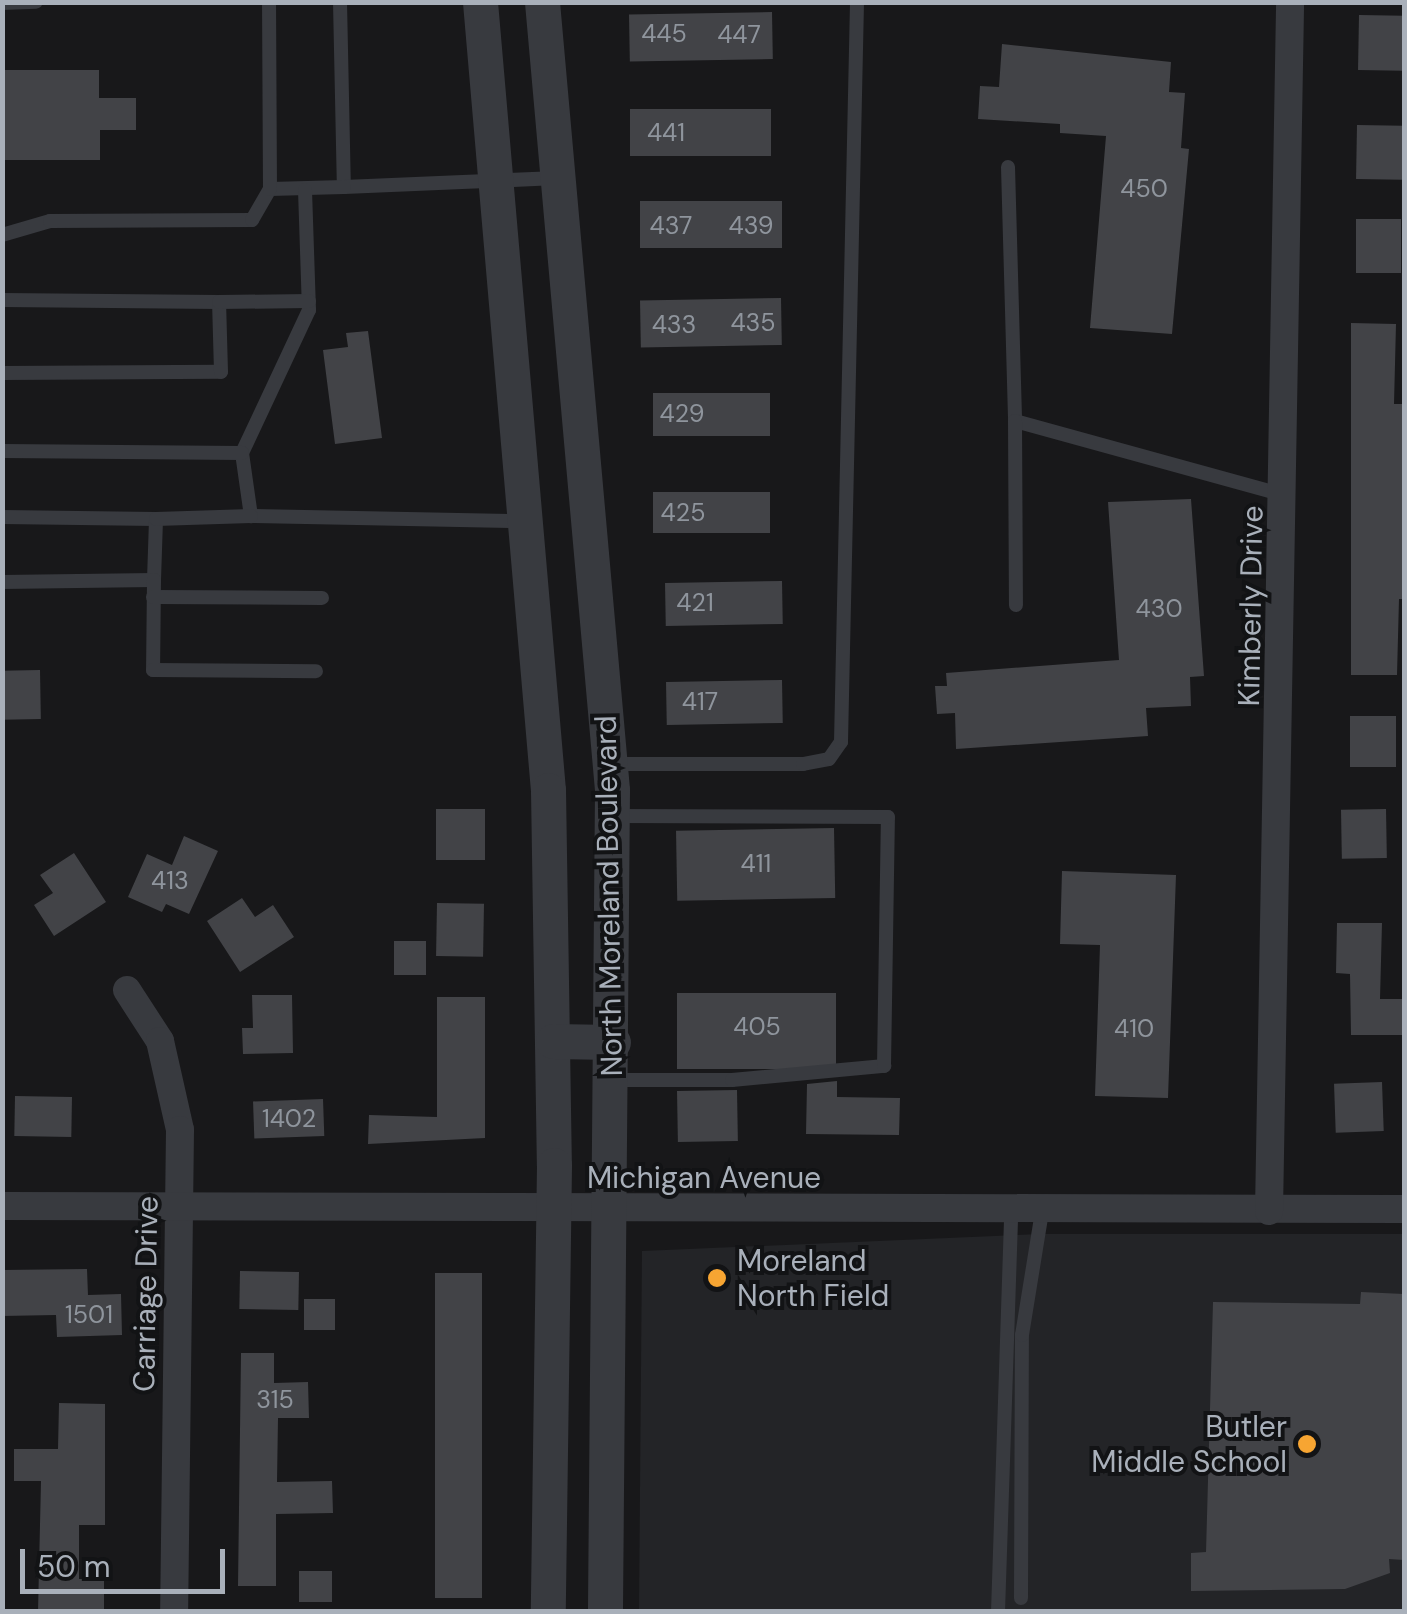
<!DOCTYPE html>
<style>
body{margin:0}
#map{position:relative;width:1407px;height:1614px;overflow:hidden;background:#18181a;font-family:"DM Sans",sans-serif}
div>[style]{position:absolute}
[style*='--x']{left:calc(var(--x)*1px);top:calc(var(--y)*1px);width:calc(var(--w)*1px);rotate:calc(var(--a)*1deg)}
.built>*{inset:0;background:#232427}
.building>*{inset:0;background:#424347;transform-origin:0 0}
.service>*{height:14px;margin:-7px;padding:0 7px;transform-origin:7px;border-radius:7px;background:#383a3f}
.minor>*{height:28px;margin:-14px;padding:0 14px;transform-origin:14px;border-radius:14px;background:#383a3f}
.tertiary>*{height:35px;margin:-17.5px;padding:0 17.5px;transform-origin:17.5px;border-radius:17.5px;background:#383a3f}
.dots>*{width:28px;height:28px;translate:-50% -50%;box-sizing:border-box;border:5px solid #121315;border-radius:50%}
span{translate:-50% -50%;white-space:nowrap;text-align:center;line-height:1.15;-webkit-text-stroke:8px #121315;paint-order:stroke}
.number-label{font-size:25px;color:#8f959d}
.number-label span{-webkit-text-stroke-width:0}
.street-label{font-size:30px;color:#a9b0ba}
.poi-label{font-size:30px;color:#a9b0ba}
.left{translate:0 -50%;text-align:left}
.right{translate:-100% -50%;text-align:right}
.frame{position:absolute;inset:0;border:5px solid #a9b0ba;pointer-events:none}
.scale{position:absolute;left:20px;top:1549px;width:205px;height:45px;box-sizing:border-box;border:5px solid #a9b0ba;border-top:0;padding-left:12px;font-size:30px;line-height:35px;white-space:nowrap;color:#a9b0ba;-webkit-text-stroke:8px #121315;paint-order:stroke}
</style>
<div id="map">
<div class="built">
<i style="clip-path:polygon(1041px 1234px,1404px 1234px,1404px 1611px,639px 1612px,642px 1251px)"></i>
</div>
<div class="building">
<i style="left:772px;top:12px;width:47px;height:143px;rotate:89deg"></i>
<i style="left:1359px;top:15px;width:45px;height:55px;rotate:1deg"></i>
<i style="clip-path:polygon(1002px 44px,1171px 62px,1169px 92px,1185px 93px,1181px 148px,1189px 149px,1172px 334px,1090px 328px,1106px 136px,1060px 133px,1060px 124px,978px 119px,980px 86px,999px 87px)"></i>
<i style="clip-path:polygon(2px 70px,99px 70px,99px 98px,136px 98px,136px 130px,100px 130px,100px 160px,2px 160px)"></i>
<i style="left:771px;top:109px;width:47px;height:141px;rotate:90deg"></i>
<i style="left:1357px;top:125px;width:46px;height:54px;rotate:1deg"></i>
<i style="left:640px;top:201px;width:142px;height:47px"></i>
<i style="left:1356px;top:219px;width:45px;height:54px"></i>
<i style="left:781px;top:298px;width:47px;height:141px;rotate:89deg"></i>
<i style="clip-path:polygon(1351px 323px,1396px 324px,1394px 404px,1404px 404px,1404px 599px,1399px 599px,1397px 675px,1351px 675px)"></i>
<i style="clip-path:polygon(368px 331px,382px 438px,335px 444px,323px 350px,348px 347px,346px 333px)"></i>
<i style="left:770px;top:393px;width:43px;height:117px;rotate:90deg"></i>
<i style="left:770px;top:492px;width:41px;height:117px;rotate:90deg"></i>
<i style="clip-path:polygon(1191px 499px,1204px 676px,1190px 677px,1191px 706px,1146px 708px,1148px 736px,956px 749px,955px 713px,937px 714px,935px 686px,947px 686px,946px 673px,1119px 660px,1108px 502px)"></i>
<i style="left:782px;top:581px;width:43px;height:117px;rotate:89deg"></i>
<i style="left:40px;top:670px;width:49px;height:38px;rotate:89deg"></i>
<i style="left:782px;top:680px;width:43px;height:116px;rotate:89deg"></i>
<i style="left:1350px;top:716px;width:46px;height:51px"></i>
<i style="left:436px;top:809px;width:49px;height:51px"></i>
<i style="left:1386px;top:809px;width:49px;height:45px;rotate:89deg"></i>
<i style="left:834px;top:828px;width:70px;height:158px;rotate:89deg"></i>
<i style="clip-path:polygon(184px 836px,218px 851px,189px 914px,166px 904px,162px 912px,128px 897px,147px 854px,172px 865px)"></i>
<i style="clip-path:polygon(74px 853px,106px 902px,54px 936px,34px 905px,53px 893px,40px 875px)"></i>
<i style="clip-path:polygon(1062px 871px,1176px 875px,1168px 1098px,1095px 1096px,1100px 945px,1060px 944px)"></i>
<i style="clip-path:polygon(242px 898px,255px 917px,273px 905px,294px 937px,240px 972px,207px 921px)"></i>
<i style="left:437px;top:903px;width:47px;height:53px;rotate:1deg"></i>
<i style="clip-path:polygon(1337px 923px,1382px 923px,1380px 999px,1402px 999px,1402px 1035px,1351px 1035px,1350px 974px,1336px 973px)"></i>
<i style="left:394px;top:941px;width:32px;height:34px"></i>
<i style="left:677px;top:993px;width:159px;height:76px"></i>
<i style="clip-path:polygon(252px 995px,292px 995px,293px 1053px,243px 1054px,242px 1028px,253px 1028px)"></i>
<i style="clip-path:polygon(437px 997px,485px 997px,485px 1138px,368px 1144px,369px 1115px,437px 1117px)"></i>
<i style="clip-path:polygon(837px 1081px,837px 1097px,900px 1098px,899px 1135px,806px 1134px,807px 1084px)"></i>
<i style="left:1382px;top:1082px;width:49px;height:48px;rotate:88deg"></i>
<i style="left:737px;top:1090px;width:51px;height:60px;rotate:89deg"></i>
<i style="left:15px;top:1096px;width:57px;height:40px;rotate:1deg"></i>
<i style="left:323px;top:1099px;width:37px;height:70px;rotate:88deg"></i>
<i style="clip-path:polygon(87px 1269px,88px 1295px,121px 1294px,122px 1335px,57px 1337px,56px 1315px,2px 1316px,2px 1270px)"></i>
<i style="left:240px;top:1271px;width:59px;height:38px;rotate:1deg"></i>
<i style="left:435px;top:1273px;width:47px;height:325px"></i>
<i style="clip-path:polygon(1361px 1292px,1404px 1294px,1404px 1560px,1389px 1559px,1390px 1573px,1345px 1589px,1191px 1591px,1191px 1553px,1206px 1552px,1213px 1302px,1360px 1304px)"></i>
<i style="left:304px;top:1299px;width:31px;height:31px"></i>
<i style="clip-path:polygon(241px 1353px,274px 1353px,274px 1383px,308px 1382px,309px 1418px,278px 1418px,277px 1482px,332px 1481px,333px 1513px,276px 1514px,276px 1586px,238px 1586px)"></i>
<i style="clip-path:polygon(59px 1403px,105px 1404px,105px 1525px,79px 1525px,79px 1579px,104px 1579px,104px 1612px,38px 1612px,41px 1481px,14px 1481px,14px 1449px,58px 1449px)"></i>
<i style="left:332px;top:1571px;width:31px;height:33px;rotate:90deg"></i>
</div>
<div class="service">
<i style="--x:340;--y:2;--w:185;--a:88.8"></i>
<i style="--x:344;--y:187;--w:213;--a:-2.4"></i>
<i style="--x:2;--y:3;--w:34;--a:-2"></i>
<i style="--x:1008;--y:167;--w:254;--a:88.4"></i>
<i style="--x:1015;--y:421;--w:279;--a:15.4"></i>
<i style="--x:270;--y:189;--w:74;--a:-1.5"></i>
<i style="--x:305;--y:190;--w:120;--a:88.1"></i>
<i style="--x:309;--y:310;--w:158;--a:115.1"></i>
<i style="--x:242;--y:453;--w:64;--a:81.9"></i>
<i style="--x:251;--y:516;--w:272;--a:1.1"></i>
<i style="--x:2;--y:235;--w:50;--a:-16.3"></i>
<i style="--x:50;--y:221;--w:202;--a:-0.3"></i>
<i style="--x:252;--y:220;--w:36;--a:-60"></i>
<i style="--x:270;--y:189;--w:187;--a:-90.3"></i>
<i style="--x:2;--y:300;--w:217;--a:0.5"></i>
<i style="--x:2;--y:373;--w:219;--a:-0.3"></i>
<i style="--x:221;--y:372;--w:70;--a:-91.6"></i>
<i style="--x:219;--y:302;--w:90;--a:-0.6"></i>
<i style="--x:1015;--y:421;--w:184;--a:89.7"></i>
<i style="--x:2;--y:451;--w:240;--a:0.5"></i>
<i style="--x:2;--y:517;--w:154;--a:0.7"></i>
<i style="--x:154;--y:580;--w:61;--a:-88.1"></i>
<i style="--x:156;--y:519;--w:95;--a:-1.8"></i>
<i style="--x:2;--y:582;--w:152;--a:-0.8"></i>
<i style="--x:154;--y:580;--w:90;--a:90.6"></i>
<i style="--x:153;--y:670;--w:163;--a:0.4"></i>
<i style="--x:153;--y:597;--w:169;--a:0.3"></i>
<i style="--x:611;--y:764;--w:192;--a:0"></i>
<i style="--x:803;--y:764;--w:26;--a:-11"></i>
<i style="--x:829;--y:759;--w:21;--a:-55"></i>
<i style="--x:841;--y:742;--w:740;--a:-88.76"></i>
<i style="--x:613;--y:1080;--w:119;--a:0"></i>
<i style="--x:732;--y:1080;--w:153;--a:-5.3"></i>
<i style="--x:884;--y:1066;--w:249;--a:-89.1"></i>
<i style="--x:888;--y:817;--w:275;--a:-179.8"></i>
<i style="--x:1021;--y:1598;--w:263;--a:-89.8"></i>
<i style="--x:1022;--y:1335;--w:126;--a:-80.8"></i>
<i style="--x:998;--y:1612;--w:401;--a:-88.1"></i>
</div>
<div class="minor">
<i style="--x:127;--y:990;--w:61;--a:57.1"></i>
<i style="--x:160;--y:1041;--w:91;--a:77.3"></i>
<i style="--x:180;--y:1130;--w:482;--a:90.7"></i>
<i style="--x:2;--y:1206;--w:1402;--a:0.12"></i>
<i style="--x:1269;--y:1211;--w:1209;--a:-89"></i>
</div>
<div class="tertiary">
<i style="--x:480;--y:2;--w:791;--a:85.07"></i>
<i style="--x:548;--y:790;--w:375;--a:89.1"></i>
<i style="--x:554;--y:1165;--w:447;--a:90.8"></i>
<i style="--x:542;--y:2;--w:791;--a:84.92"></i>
<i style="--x:612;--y:790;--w:822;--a:90.49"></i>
<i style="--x:553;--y:1041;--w:60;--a:1"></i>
</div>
<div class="dots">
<i style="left:717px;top:1278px;background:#f7a532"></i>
<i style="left:1307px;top:1444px;background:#f7a532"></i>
</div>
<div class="number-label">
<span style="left:664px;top:34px">445</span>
<span style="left:739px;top:35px">447</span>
<span style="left:666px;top:133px">441</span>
<span style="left:1144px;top:189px">450</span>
<span style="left:671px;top:226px">437</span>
<span style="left:751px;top:226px">439</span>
<span style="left:753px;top:323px">435</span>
<span style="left:674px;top:325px">433</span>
<span style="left:682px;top:414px">429</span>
<span style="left:683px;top:513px">425</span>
<span style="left:695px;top:603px">421</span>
<span style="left:1159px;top:609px">430</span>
<span style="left:700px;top:702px">417</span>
<span style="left:756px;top:864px">411</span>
<span style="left:170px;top:881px">413</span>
<span style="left:757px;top:1027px">405</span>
<span style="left:1134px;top:1029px">410</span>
<span style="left:289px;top:1119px">1402</span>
<span style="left:89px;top:1315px">1501</span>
<span style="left:275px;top:1400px">315</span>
</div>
<div class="street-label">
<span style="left:1251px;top:606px;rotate:-89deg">Kimberly Drive</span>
<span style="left:609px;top:896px;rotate:-91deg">North Moreland Boulevard</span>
<span style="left:704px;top:1178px">Michigan Avenue</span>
<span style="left:146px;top:1294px;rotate:-89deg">Carriage Drive</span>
</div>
<div class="poi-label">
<span class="left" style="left:737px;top:1278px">Moreland<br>North Field</span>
<span class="right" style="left:1287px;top:1444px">Butler<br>Middle School</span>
</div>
<div class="frame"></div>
<div class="scale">50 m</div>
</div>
